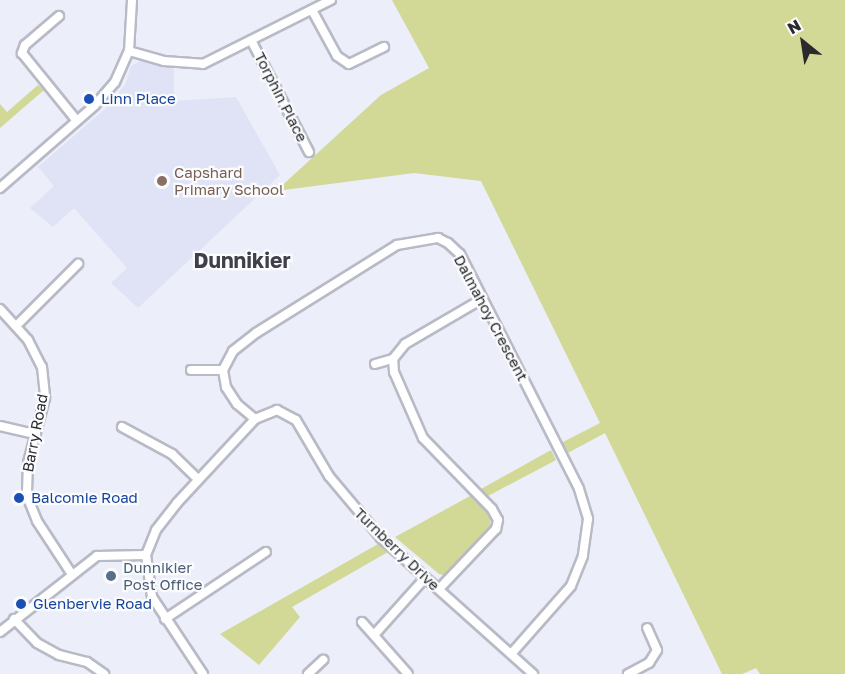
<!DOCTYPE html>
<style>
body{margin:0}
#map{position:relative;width:845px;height:674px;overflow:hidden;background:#eceefa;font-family:"Golos Text",sans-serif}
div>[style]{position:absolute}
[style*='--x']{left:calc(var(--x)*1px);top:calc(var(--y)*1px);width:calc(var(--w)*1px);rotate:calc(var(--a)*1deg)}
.built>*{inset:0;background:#e0e2f6}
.green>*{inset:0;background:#d2d895}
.roads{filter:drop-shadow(2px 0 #b8bac5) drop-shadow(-2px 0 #b8bac5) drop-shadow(0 2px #b8bac5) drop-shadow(0 -2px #b8bac5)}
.street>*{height:8px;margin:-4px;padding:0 4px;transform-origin:4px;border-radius:4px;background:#fff}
.dots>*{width:16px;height:16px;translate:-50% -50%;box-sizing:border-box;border:3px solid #fbfcfe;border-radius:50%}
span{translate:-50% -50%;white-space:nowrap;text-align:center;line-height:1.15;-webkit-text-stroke:4.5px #fbfcfe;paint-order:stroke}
.street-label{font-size:15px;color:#29292e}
.transit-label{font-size:15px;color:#164399}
.left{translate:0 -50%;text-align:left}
.education-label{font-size:15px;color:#785e54}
.service-label{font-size:15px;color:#4e5e75}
.district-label{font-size:21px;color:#3f404a;font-weight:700}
.north{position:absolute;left:773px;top:12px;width:60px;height:60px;-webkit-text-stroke:4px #fbfcfe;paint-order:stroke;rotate:330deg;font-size:16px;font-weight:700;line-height:24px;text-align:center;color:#29292e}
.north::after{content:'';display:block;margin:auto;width:21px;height:27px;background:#29292e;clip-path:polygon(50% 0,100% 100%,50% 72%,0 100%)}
</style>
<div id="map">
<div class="built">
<i style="clip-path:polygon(143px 60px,174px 69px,174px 101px,236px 97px,280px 175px,138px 308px,111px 283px,127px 268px,74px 208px,53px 227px,30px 208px,54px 186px,38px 167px,105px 109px,125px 85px,131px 66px)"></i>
</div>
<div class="green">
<i style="clip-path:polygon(392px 0,845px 0,845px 674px,760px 674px,756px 668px,742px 674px,722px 674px,605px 433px,564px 455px,559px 444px,600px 423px,481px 181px,414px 173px,276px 191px,381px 95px,429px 68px)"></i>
<i style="clip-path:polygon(38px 85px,44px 90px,0 128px,0 104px,7px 112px)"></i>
<i style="clip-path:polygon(551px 450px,556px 460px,488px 496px,481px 489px)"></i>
<i style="clip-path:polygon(472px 495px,491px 512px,490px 529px,447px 576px,439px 574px,395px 537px)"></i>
<i style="clip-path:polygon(378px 544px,388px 552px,292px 607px,300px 617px,259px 665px,220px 634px)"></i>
</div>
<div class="roads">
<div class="street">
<i style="--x:312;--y:10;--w:52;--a:61.5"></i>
<i style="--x:337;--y:56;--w:14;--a:34"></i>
<i style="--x:349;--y:64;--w:39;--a:-26"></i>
<i style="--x:59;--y:16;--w:45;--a:139.5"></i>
<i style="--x:25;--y:45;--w:9;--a:111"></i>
<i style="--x:22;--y:53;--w:87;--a:51"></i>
<i style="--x:252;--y:42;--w:124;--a:62.6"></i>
<i style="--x:129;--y:51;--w:36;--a:16"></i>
<i style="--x:164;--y:61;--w:39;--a:4"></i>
<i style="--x:203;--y:64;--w:143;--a:-26.6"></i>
<i style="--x:0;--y:188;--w:126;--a:-41.1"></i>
<i style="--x:95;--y:105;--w:30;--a:-49"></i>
<i style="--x:115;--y:82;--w:34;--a:-66"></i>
<i style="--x:129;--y:51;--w:51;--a:-86.6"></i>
<i style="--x:0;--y:309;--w:42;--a:47.9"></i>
<i style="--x:28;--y:340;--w:30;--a:63"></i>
<i style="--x:42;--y:367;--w:31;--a:84"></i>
<i style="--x:45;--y:398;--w:67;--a:104.7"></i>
<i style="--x:28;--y:463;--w:33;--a:92"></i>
<i style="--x:27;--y:496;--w:27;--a:68"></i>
<i style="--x:37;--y:521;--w:62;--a:56.8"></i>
<i style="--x:16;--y:326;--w:88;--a:-45"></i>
<i style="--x:375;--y:364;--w:19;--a:-16"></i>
<i style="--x:191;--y:370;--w:32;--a:0"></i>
<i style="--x:255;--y:419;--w:23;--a:-140"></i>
<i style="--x:237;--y:404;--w:20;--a:-123"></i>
<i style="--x:226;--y:387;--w:17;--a:-100"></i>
<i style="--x:223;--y:370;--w:21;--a:-62"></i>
<i style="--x:233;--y:351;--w:29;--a:-38"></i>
<i style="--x:256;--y:333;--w:166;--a:-32"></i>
<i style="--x:397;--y:245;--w:42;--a:-9.7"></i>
<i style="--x:438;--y:238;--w:11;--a:27"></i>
<i style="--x:448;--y:243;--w:16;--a:43"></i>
<i style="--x:460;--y:254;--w:263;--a:63.1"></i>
<i style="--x:579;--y:489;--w:31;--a:73"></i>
<i style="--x:588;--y:519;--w:37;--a:98"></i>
<i style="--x:583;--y:556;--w:32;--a:112"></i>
<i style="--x:571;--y:586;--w:89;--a:131.4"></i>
<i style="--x:0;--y:426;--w:37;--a:13"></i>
<i style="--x:122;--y:427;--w:57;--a:28.4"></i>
<i style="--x:172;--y:454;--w:36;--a:44"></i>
<i style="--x:439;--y:589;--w:83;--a:-46.5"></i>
<i style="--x:496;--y:529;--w:9;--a:-77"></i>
<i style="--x:498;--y:520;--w:13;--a:-119"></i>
<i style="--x:492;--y:509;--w:99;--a:-134.2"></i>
<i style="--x:423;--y:438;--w:72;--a:-113.7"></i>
<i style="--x:394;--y:372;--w:13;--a:-94"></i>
<i style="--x:393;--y:359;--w:19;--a:-51"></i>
<i style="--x:405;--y:344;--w:89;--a:-30.3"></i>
<i style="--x:14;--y:619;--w:33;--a:46"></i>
<i style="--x:37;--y:643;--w:25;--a:29"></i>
<i style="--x:59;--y:655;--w:29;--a:14"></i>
<i style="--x:87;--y:662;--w:21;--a:35"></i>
<i style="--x:165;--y:619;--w:121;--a:-33.6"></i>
<i style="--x:362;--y:622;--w:69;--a:48.5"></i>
<i style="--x:0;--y:632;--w:123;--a:-38.1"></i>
<i style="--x:97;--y:556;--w:49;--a:-1.2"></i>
<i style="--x:374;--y:635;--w:76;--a:-48.2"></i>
<i style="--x:203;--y:674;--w:92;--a:-123.5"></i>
<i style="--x:152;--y:597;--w:42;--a:-98.1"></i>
<i style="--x:146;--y:555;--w:27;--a:-68"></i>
<i style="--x:156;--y:530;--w:34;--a:-52"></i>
<i style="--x:177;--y:503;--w:115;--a:-47.1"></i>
<i style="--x:255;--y:419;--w:24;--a:-22"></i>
<i style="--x:277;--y:410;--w:21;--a:28"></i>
<i style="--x:296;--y:420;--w:65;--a:59.5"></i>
<i style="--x:329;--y:476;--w:81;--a:50"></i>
<i style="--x:381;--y:538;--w:204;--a:41.8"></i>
<i style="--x:308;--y:674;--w:21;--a:-43"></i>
<i style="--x:628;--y:674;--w:24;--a:-28"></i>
<i style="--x:649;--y:663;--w:15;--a:-58"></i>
<i style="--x:657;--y:650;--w:24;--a:-114"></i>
</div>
</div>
<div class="dots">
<i style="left:89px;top:99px;background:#1a4fb4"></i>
<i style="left:162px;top:181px;background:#8d6e63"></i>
<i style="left:19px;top:498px;background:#1a4fb4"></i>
<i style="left:111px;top:576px;background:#5c6f8a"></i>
<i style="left:21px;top:604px;background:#1a4fb4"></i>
</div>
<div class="street-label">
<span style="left:281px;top:97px;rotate:63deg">Torphin Place</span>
<span style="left:491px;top:318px;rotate:62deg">Dalmahoy Crescent</span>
<span style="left:35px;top:433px;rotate:-79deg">Barry Road</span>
<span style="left:397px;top:549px;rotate:44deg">Turnberry Drive</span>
</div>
<div class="transit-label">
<span class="left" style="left:101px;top:99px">Linn Place</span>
<span class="left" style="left:31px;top:498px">Balcomie Road</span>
<span class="left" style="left:33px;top:604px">Glenbervie Road</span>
</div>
<div class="education-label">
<span class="left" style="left:174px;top:181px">Capshard<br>Primary School</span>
</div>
<div class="service-label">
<span class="left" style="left:123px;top:576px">Dunnikier<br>Post Office</span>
</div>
<div class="district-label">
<span style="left:242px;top:260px">Dunnikier</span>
</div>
<div class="north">N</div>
</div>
